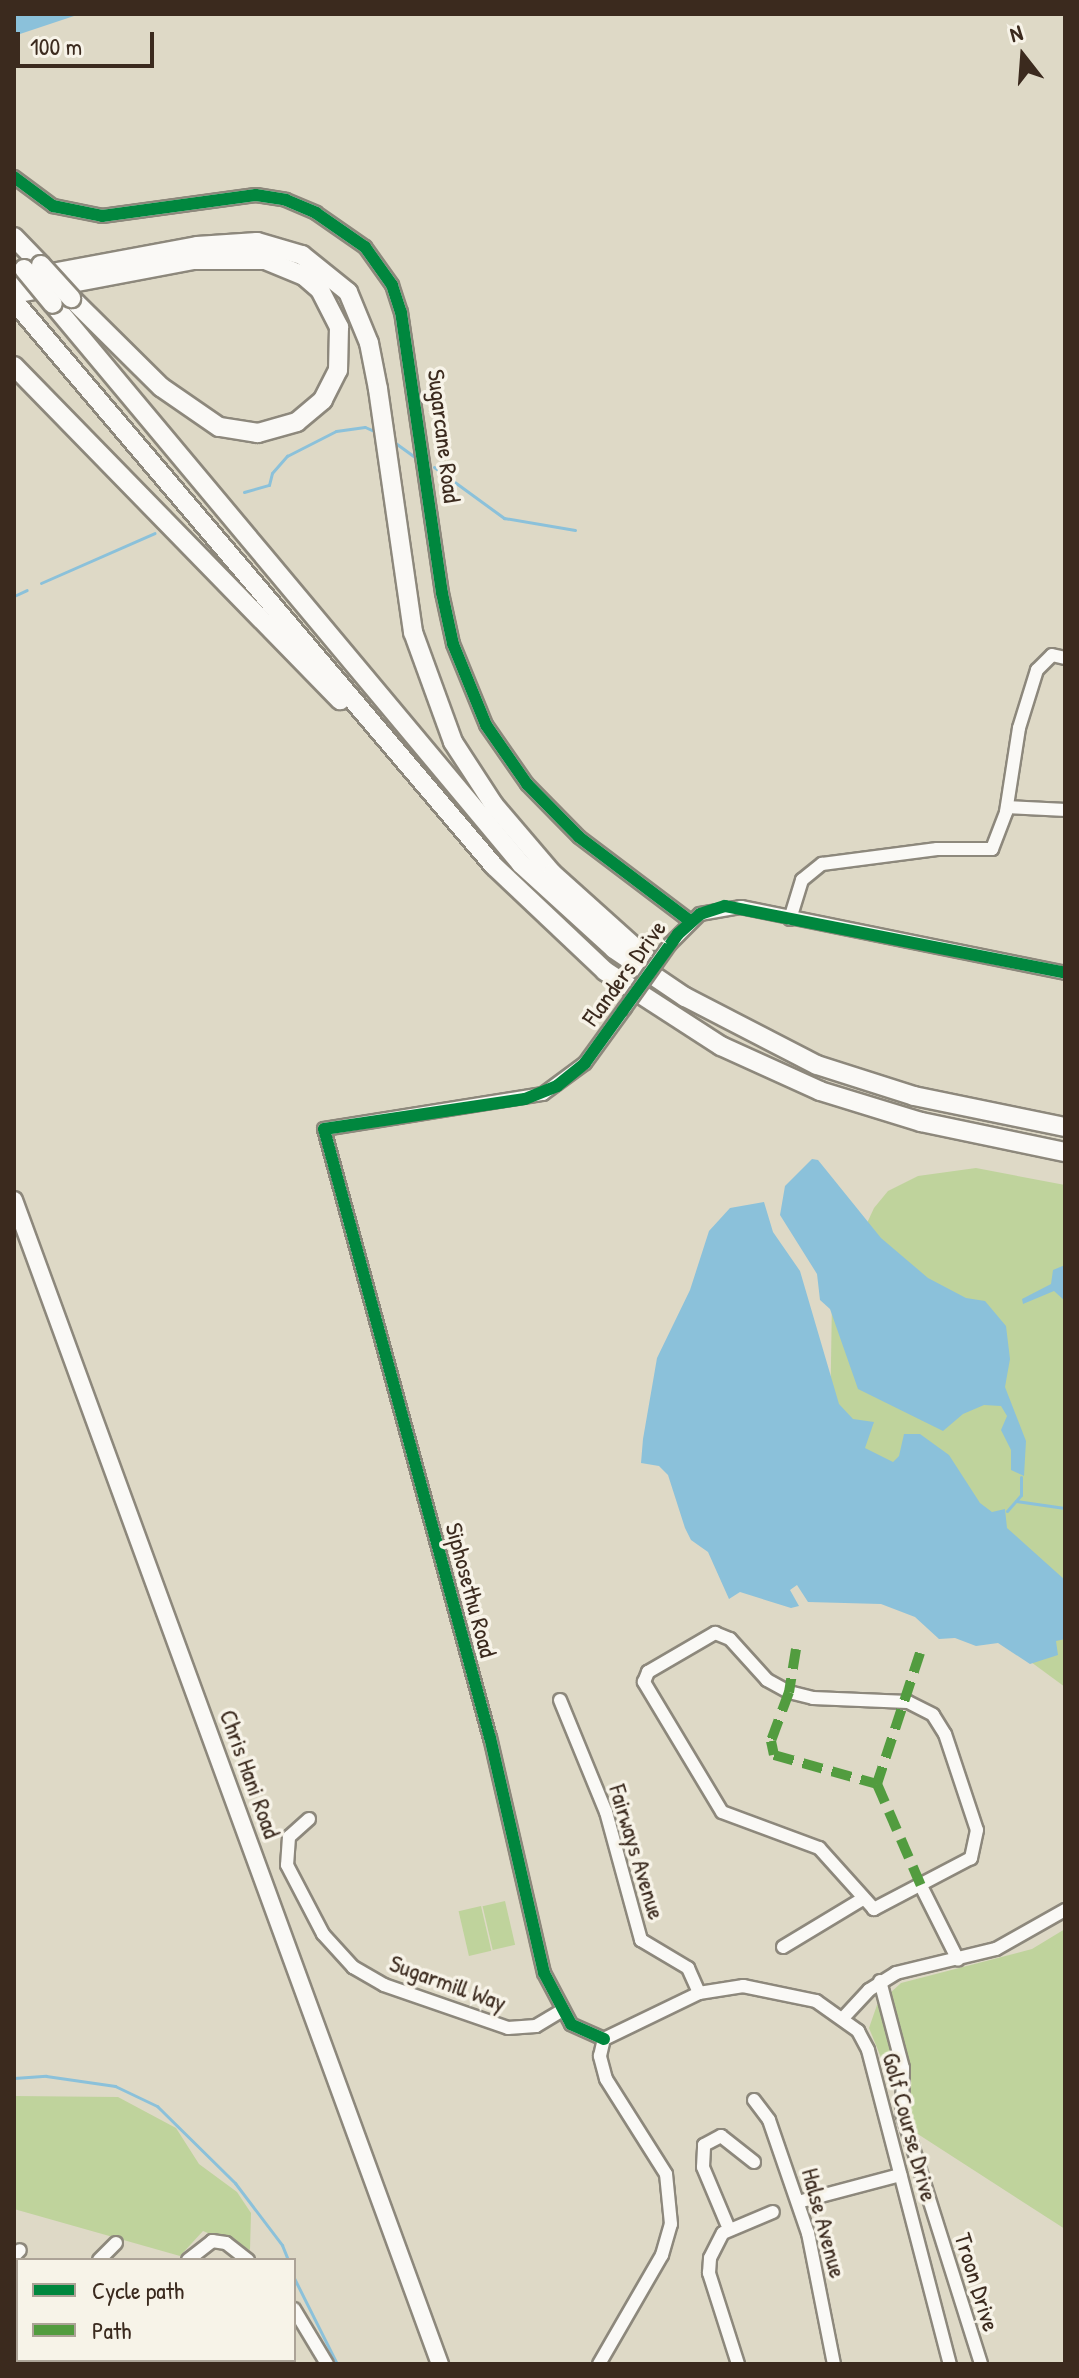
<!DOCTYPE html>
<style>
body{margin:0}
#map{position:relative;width:1079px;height:2378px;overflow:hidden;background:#ded9c6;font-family:"Patrick Hand",sans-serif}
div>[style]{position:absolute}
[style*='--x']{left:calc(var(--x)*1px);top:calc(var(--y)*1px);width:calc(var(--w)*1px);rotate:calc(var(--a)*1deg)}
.green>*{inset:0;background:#bfd39c;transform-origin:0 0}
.water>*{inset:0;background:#8bc1da}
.stream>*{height:3px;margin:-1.5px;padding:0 1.5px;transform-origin:1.5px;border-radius:1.5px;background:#8bc1da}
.roads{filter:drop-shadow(2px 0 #8d887c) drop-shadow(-2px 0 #8d887c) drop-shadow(0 2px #8d887c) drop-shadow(0 -2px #8d887c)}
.minor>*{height:12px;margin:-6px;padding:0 6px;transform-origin:6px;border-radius:6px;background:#faf9f6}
.major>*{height:16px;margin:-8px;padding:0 8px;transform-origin:8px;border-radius:8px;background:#faf9f6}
.highway>*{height:18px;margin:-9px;padding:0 9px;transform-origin:9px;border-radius:9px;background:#faf9f6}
.bridges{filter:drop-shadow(2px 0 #8d887c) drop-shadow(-2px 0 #8d887c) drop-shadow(0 2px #8d887c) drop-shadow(0 -2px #8d887c)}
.minor-bridge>*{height:12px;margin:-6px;padding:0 6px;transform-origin:6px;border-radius:6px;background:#faf9f6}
.highway-bridge>*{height:18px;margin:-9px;padding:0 9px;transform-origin:9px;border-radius:9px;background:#faf9f6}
.quiet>*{height:10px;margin-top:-5px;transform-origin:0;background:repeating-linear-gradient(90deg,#529c3f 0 20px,transparent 0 30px)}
.cycleway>*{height:12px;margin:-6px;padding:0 6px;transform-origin:6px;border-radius:6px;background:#00873e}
span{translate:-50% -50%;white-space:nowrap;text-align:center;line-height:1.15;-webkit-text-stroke:7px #f7f3e8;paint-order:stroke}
.street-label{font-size:24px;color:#3b2a1e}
.frame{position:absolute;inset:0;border:16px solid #3b2a1e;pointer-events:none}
.legend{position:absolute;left:16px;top:2258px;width:280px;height:104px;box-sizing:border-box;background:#f7f3e8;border:2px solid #aca397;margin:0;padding:10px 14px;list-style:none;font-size:24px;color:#3b2a1e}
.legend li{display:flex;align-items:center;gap:16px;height:40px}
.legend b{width:40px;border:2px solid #aca397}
.north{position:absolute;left:983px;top:16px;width:80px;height:80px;-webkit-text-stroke:6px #f7f3e8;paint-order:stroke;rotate:343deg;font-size:22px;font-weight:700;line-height:32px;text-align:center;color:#3b2a1e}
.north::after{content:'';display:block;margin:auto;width:28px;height:36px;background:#3b2a1e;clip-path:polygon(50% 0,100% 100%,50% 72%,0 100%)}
.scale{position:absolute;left:16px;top:32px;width:138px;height:36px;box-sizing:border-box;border:4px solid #3b2a1e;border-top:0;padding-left:10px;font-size:24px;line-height:28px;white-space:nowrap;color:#3b2a1e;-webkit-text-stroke:6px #f7f3e8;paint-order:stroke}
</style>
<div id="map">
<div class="green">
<i style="clip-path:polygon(976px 1168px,1065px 1185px,1065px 1687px,956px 1607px,830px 1426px,832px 1299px,874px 1208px,888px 1191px,918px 1176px)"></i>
<i style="left:505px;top:1901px;width:45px;height:23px;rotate:77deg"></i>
<i style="left:481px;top:1906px;width:46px;height:23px;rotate:77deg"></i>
<i style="clip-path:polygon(1065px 1929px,1065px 2229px,910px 2129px,869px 2028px,877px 2005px,901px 1983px,1032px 1949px)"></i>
<i style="clip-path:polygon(14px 2096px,118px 2097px,176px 2128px,199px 2164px,237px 2192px,251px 2213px,250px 2250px,203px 2231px,180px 2256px,14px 2209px)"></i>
</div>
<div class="water">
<i style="clip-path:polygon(14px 14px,80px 14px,14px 36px)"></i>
<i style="clip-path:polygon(812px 1159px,818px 1160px,881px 1238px,928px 1278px,966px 1298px,985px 1301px,1006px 1326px,1010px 1359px,1005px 1387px,1026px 1441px,1024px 1476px,1011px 1470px,1011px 1450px,1001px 1430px,1007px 1416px,1001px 1406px,984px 1405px,963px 1414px,943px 1431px,858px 1389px,830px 1309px,820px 1300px,817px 1274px,780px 1215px,785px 1186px)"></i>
<i style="clip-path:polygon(764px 1202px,773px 1232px,800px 1271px,839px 1404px,853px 1419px,874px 1422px,865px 1448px,893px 1462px,899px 1456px,904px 1434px,920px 1434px,949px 1455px,980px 1503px,992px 1512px,1005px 1509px,1007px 1528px,1065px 1580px,1065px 1639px,1056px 1641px,1058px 1655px,1030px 1664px,998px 1643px,976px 1646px,955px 1638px,939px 1639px,915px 1617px,881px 1604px,808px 1602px,797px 1585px,790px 1590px,799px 1606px,791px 1608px,740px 1592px,729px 1599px,708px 1552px,691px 1540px,685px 1528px,668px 1475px,659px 1466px,641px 1463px,643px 1439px,657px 1358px,690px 1290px,709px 1231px,730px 1208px)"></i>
<i style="clip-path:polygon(1065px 1265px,1065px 1301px,1054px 1291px,1023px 1304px,1022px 1299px,1051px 1284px,1053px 1270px)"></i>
</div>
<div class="stream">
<i style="--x:394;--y:442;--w:29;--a:36"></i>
<i style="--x:434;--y:467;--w:87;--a:36.1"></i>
<i style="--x:504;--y:518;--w:72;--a:9.6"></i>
<i style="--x:244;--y:492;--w:26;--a:-16"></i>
<i style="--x:269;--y:485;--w:12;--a:-76"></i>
<i style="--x:272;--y:473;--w:23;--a:-49"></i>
<i style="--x:287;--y:456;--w:55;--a:-27"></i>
<i style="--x:336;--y:431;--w:29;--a:-8"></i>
<i style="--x:365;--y:427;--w:12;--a:24"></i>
<i style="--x:41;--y:583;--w:124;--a:-23.7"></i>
<i style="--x:14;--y:596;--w:14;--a:-25"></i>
<i style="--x:1016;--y:1501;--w:49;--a:8.1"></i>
<i style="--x:1007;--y:1511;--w:21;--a:-49"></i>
<i style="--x:1021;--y:1495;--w:18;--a:-90"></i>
<i style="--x:14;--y:2078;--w:32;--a:-4"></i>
<i style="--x:46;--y:2076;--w:70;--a:8.2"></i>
<i style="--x:115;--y:2086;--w:47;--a:25.5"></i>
<i style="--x:157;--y:2106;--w:110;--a:44.6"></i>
<i style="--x:235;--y:2183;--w:78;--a:52.8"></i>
<i style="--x:282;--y:2245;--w:16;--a:68"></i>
<i style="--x:294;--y:2278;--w:96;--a:63.4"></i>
</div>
<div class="roads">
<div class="minor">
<i style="--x:14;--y:177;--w:49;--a:36.6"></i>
<i style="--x:53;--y:206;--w:50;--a:11.5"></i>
<i style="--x:102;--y:216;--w:155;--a:-7.8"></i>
<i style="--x:256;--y:195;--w:30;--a:9"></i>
<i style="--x:286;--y:200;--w:33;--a:23"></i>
<i style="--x:316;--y:213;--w:60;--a:34.8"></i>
<i style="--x:365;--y:247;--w:47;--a:54.6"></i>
<i style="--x:392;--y:285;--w:28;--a:72"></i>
<i style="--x:401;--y:312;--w:284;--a:81.7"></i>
<i style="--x:442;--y:593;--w:52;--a:77.8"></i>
<i style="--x:453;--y:644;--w:87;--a:67.8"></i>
<i style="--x:486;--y:725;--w:72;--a:55.2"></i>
<i style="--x:527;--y:784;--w:74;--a:45.5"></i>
<i style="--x:579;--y:837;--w:139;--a:37.1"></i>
<i style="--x:1007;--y:807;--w:58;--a:3"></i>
<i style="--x:790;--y:919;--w:41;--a:-72.9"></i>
<i style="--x:802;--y:880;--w:26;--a:-39"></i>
<i style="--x:822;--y:864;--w:116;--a:-7.4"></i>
<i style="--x:937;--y:849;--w:55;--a:0"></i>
<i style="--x:992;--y:849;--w:40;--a:-69"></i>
<i style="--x:1006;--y:812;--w:85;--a:-81.2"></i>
<i style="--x:1019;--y:728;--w:61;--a:-72.8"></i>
<i style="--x:1037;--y:670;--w:21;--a:-45"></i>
<i style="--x:1052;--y:655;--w:13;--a:13"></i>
<i style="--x:670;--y:944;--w:42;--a:-45"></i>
<i style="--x:700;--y:914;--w:42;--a:-9.7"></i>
<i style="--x:741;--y:907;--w:331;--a:11.5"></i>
<i style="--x:715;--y:1633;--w:16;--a:22"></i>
<i style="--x:730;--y:1639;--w:55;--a:47.9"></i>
<i style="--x:767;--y:1680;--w:25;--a:29"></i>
<i style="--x:789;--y:1692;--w:25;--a:14"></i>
<i style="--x:813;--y:1698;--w:95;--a:2.4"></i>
<i style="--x:908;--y:1702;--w:28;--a:27"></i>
<i style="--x:933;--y:1715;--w:22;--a:58"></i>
<i style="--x:945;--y:1734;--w:101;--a:71.6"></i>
<i style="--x:977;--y:1830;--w:29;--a:102"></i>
<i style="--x:971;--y:1858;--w:110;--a:152.3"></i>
<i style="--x:874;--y:1909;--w:82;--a:-132"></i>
<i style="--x:819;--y:1848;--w:103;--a:-159.6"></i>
<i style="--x:722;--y:1812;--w:152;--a:-121"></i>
<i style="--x:644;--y:1682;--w:11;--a:-68"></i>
<i style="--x:648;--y:1672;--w:78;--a:-30.2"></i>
<i style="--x:560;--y:1700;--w:121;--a:67.7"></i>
<i style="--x:606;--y:1812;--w:133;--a:74.7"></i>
<i style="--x:641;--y:1940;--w:55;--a:30.8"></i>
<i style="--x:688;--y:1968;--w:27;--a:66"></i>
<i style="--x:309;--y:1819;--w:27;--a:138"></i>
<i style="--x:289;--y:1837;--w:28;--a:94"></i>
<i style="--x:287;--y:1865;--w:78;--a:62.4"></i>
<i style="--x:323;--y:1934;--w:45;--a:47.7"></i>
<i style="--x:353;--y:1967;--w:36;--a:30"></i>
<i style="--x:384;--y:1985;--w:131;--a:19.1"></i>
<i style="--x:508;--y:2028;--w:28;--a:-4"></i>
<i style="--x:536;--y:2026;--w:29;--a:-31"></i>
<i style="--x:922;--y:1888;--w:80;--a:63.4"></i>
<i style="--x:783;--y:1947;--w:91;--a:-31.1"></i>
<i style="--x:880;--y:1981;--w:90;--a:75.2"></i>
<i style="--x:903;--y:2068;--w:45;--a:91.3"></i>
<i style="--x:902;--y:2113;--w:263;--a:72.5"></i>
<i style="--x:844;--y:2017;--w:37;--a:-47"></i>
<i style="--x:869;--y:1990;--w:32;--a:-32"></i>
<i style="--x:896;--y:1973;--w:103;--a:-13.5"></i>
<i style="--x:996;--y:1949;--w:79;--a:-29.5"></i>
<i style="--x:604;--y:2039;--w:36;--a:-156"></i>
<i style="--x:571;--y:2024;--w:58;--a:-117.9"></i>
<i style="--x:544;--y:1973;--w:241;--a:-102.9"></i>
<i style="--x:490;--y:1738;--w:631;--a:-105.25"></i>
<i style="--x:324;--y:1129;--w:222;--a:-9.1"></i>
<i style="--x:543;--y:1094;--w:52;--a:-36.4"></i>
<i style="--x:585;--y:1063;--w:68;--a:-54"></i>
<i style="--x:604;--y:2039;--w:106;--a:-25.8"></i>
<i style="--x:699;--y:1993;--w:45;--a:-9"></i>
<i style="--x:743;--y:1986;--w:75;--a:11.6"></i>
<i style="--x:816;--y:2001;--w:52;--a:35.5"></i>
<i style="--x:858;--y:2031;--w:21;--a:62"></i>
<i style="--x:868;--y:2050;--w:325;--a:75.4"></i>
<i style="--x:754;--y:2100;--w:25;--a:53"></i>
<i style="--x:769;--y:2120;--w:120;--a:71"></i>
<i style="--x:808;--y:2233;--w:134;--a:78.8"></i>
<i style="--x:798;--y:2202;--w:106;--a:-14.8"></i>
<i style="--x:729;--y:2229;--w:67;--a:-112.8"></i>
<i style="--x:703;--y:2167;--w:22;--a:-87"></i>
<i style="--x:704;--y:2145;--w:19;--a:-28"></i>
<i style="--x:721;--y:2136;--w:42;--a:38.2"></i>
<i style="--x:14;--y:2256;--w:8;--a:-45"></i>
<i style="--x:99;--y:2260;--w:24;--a:-45"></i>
<i style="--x:188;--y:2260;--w:31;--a:-38"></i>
<i style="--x:212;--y:2241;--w:14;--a:8"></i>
<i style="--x:226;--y:2243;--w:28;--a:38"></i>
<i style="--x:294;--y:2309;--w:64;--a:59"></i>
<i style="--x:14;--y:2348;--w:6;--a:-45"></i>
<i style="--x:248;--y:2360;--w:5;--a:53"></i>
<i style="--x:90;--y:2364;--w:6;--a:-45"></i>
<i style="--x:128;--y:2364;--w:4;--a:-76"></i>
<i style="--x:599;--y:2364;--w:126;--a:-60"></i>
<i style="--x:662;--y:2255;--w:32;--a:-74"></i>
<i style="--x:671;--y:2224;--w:50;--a:-95.7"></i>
<i style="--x:666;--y:2174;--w:112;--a:-122.3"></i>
<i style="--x:606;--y:2079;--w:24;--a:-105"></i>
<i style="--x:600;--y:2056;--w:17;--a:-77"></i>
<i style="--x:738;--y:2364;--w:96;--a:-107.7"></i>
<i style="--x:709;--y:2273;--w:15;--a:-86"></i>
<i style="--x:710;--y:2258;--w:28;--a:-63"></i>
<i style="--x:723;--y:2233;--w:54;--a:-22.8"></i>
</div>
<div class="major">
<i style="--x:14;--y:1200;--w:1240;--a:69.9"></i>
</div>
<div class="highway">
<i style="--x:14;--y:237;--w:39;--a:46"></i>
<i style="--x:14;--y:280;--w:186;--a:-10.5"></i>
<i style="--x:197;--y:246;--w:60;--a:-3.8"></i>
<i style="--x:257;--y:242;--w:47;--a:16.1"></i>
<i style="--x:302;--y:255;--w:59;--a:38.8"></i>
<i style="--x:348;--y:292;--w:55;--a:67.6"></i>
<i style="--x:369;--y:343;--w:47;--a:78.9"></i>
<i style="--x:378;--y:389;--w:246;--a:81.8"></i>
<i style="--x:413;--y:632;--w:117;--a:70"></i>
<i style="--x:453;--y:742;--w:75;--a:56.9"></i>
<i style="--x:494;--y:805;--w:89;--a:49.5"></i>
<i style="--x:552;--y:873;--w:132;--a:41.9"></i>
<i style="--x:14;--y:294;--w:183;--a:-10.7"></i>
<i style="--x:194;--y:260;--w:71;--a:0"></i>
<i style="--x:265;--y:260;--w:42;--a:22.3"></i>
<i style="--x:304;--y:276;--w:21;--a:41"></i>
<i style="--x:320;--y:290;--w:42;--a:62.8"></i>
<i style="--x:339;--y:327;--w:43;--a:91.3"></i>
<i style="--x:338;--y:370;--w:34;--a:117"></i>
<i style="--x:323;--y:400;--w:34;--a:140"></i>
<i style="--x:297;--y:422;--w:41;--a:164.2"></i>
<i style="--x:258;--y:433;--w:39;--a:-171"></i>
<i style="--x:219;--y:427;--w:70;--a:-145.4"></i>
<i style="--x:161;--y:387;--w:127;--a:-135.3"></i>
<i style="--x:14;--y:301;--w:741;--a:49.65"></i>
<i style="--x:494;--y:866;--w:153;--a:43.4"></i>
<i style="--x:605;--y:971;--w:138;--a:32.9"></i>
<i style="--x:721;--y:1046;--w:109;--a:24.4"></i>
<i style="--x:820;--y:1091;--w:106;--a:17.1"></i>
<i style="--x:921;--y:1122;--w:147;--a:11.8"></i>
<i style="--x:53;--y:304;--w:730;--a:50.11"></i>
<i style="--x:521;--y:864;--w:126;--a:42.4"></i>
<i style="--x:614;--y:949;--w:86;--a:34.1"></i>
<i style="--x:685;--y:997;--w:148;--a:27.3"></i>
<i style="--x:817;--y:1065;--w:102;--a:17.7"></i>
<i style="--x:914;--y:1096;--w:154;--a:11.6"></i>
<i style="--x:14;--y:366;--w:467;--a:45.7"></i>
</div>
</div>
<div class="bridges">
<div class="minor-bridge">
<i style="--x:625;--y:1008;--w:78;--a:-54.9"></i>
</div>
<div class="highway-bridge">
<i style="--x:41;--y:265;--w:45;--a:47.7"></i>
<i style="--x:24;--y:269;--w:45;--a:50.4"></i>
</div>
</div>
<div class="quiet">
<i style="--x:796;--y:1649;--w:44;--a:99.2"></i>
<i style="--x:789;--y:1692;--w:52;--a:110.2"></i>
<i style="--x:771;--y:1741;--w:14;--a:78"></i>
<i style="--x:774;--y:1755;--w:107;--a:15.7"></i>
<i style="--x:920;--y:1653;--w:138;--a:108.2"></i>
<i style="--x:877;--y:1784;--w:113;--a:66.6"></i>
</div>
<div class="cycleway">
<i style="--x:14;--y:177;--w:49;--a:36.6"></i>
<i style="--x:53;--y:206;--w:50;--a:11.5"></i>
<i style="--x:102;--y:216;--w:155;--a:-7.8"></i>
<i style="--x:256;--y:195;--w:30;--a:9"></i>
<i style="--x:286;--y:200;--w:33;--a:23"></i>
<i style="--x:316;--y:213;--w:60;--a:34.8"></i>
<i style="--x:365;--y:247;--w:47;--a:54.6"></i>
<i style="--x:392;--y:285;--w:28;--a:72"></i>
<i style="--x:401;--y:312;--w:284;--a:81.7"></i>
<i style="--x:442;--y:593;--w:52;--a:77.8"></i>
<i style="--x:453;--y:644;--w:87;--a:67.8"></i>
<i style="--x:486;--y:725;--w:72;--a:55.2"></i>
<i style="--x:527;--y:784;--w:74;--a:45.5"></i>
<i style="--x:579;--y:837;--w:139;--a:37.1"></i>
<i style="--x:604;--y:2039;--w:36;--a:-156"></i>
<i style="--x:571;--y:2024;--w:58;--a:-117.9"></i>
<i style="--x:544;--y:1973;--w:241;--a:-102.9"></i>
<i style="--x:490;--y:1738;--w:631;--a:-105.25"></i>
<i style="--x:324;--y:1129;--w:203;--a:-8.5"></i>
<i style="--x:525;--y:1099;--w:35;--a:-22"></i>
<i style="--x:557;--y:1086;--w:36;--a:-39"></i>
<i style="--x:585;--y:1063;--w:159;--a:-54.2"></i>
<i style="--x:678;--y:934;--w:30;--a:-42"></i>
<i style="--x:700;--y:914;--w:26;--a:-18"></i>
<i style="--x:725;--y:906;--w:347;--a:11.1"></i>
</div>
<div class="street-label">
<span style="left:444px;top:436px;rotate:83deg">Sugarcane Road</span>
<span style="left:624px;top:973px;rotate:-54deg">Flanders Drive</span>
<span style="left:471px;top:1590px;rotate:75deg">Siphosethu Road</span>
<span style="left:250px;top:1774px;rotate:70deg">Chris Hani Road</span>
<span style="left:637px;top:1852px;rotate:73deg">Fairways Avenue</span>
<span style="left:448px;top:1983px;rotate:20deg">Sugarmill Way</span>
<span style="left:910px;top:2127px;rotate:75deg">Golf Course Drive</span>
<span style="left:824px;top:2223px;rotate:75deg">Halse Avenue</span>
<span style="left:977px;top:2282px;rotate:73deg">Troon Drive</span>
</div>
<div class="frame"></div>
<ul class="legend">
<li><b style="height:10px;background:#00873e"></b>Cycle path</li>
<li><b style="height:10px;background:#529c3f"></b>Path</li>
</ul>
<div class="north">N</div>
<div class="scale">100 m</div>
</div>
